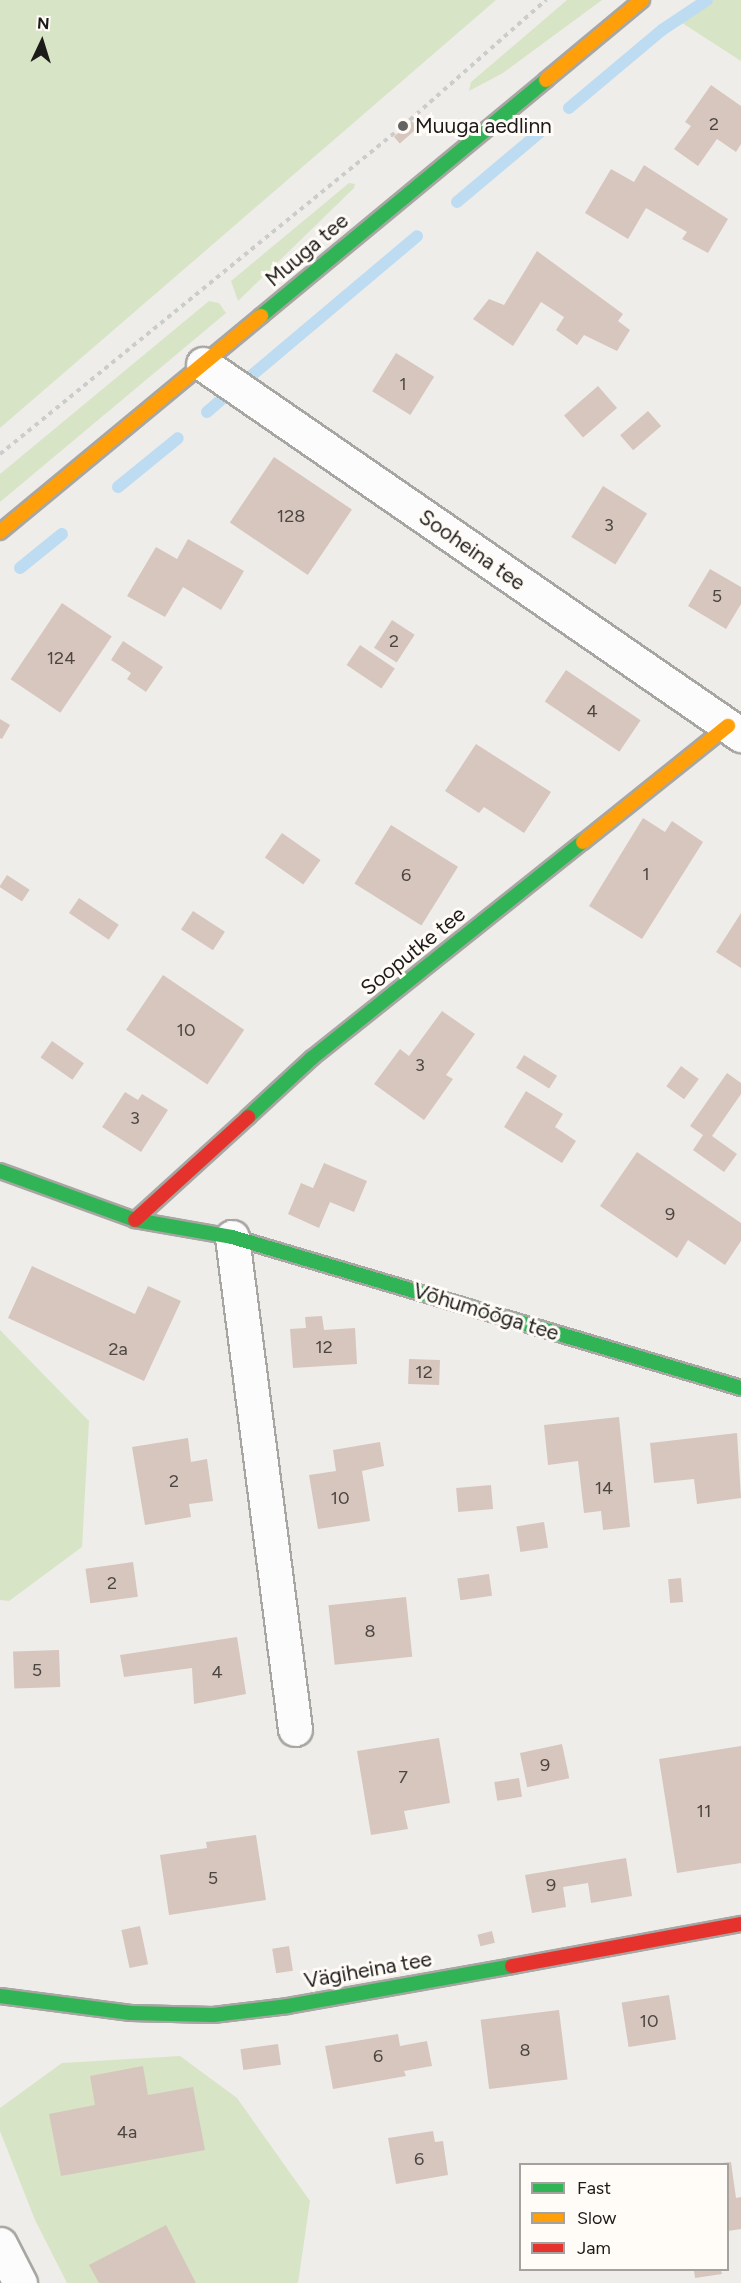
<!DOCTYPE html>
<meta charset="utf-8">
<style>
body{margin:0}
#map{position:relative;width:741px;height:2283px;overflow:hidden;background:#efedea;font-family:Figtree,sans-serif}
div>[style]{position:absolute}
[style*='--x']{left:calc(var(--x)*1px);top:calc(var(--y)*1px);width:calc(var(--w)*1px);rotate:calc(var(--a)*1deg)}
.green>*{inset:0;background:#d7e4c5}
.stream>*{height:12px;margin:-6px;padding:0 6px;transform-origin:6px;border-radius:6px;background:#bddcf2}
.building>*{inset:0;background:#d7c6bd;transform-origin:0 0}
.path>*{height:4px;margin-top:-2px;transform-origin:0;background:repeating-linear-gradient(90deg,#cccccb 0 4.5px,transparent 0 9px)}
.roads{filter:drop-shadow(2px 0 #a7a6a2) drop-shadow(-2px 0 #a7a6a2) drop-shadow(0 2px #a7a6a2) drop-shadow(0 -2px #a7a6a2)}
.street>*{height:33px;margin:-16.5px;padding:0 16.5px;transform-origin:16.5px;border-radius:16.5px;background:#fdfcfc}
.fast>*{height:14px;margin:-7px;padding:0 7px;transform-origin:7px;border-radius:7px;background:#30b455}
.slow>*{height:14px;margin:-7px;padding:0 7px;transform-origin:7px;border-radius:7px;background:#ff9f0a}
.jam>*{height:14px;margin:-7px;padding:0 7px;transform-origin:7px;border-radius:7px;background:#e5322d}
.dots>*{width:16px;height:16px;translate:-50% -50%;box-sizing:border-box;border:3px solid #fffbf6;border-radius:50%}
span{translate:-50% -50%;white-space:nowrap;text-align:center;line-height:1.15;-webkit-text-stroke:6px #fffbf6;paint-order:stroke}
.number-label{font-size:18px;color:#4c4642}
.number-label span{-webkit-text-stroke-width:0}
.poi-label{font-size:21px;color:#1d1b19}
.left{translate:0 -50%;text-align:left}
.street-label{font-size:21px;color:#1d1b19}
.legend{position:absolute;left:519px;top:2163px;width:210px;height:108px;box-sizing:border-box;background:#fffbf6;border:2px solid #a5a19e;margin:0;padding:8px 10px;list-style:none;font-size:18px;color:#1d1b19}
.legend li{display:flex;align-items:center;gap:12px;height:30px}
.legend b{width:30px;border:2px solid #a5a19e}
.north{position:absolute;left:12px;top:12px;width:60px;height:60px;-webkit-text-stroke:4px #fffbf6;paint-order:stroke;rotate:4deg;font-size:16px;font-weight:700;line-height:24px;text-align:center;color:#1d1b19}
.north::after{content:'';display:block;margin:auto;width:21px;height:27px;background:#1d1b19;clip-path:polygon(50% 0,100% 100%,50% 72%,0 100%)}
</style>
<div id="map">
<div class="green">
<i style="clip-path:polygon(0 0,496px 0,0 428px)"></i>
<i style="clip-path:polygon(567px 0,602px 0,503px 73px,469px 91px,471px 82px)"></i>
<i style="clip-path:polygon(701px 0,741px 0,741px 61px,676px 19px)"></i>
<i style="clip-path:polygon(349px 183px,355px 184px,354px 188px,238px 301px,231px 281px)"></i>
<i style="clip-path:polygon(209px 301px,219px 303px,226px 313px,0 502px,0 474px)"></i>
<i style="clip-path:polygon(0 1330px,89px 1421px,82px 1547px,9px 1601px,0 1600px)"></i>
<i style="clip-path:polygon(180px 2056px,237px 2098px,310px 2201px,298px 2283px,67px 2283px,35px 2220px,0 2131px,0 2108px,62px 2063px)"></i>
</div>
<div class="stream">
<i style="--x:569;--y:108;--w:121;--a:-40"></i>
<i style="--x:662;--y:30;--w:54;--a:-33.7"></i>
<i style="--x:457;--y:202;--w:109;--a:-40.1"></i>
<i style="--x:251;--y:376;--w:217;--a:-40.1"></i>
<i style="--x:207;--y:412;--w:18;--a:-41"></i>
<i style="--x:118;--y:487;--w:77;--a:-39.2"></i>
<i style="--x:20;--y:568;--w:54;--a:-39"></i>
</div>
<div class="building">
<i style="clip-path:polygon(711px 85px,741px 106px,741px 144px,736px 152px,717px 139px,698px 166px,674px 149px,691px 126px,685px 122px)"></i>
<i style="left:412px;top:121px;width:9px;height:24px;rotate:49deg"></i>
<i style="clip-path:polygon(644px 165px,728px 219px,708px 253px,682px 239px,687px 232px,646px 208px,628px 239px,585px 213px,611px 169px,634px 182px)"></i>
<i style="clip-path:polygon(537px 251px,623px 314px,618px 321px,630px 330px,617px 351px,584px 335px,577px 345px,556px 330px,564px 317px,541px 302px,513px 346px,473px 319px,489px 299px,504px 305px)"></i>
<i style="left:396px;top:353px;width:45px;height:45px;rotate:32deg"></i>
<i style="left:598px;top:386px;width:29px;height:45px;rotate:49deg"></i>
<i style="left:648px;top:411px;width:20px;height:37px;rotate:49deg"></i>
<i style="left:274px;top:457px;width:94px;height:79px;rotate:34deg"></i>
<i style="left:603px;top:486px;width:52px;height:60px;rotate:32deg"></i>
<i style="clip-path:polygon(188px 539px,244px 571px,221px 610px,183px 587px,165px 617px,127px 596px,156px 547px,177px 559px)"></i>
<i style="clip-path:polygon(710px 569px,741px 587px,741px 604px,726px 629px,688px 606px)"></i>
<i style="left:62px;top:603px;width:60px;height:92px;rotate:34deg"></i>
<i style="left:392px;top:620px;width:27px;height:33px;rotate:33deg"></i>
<i style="clip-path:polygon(123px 641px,163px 667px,146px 692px,127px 679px,131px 673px,111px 660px)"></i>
<i style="left:360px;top:645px;width:42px;height:24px;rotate:34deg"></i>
<i style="left:566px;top:670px;width:90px;height:38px;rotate:34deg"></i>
<i style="clip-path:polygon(0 719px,10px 725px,2px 739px,0 738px)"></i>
<i style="clip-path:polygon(476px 744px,551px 792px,524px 833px,484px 807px,479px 813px,445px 791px)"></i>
<i style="clip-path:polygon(643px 818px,665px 832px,672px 821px,703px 842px,642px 939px,589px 906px)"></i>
<i style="left:391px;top:825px;width:79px;height:69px;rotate:32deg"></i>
<i style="left:282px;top:833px;width:47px;height:30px;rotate:35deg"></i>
<i style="left:7px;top:875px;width:27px;height:14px;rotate:33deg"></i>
<i style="left:79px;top:898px;width:48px;height:18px;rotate:34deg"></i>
<i style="left:193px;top:911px;width:38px;height:22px;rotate:33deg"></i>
<i style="clip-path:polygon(741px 913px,741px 968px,716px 952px)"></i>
<i style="left:163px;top:975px;width:98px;height:66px;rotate:34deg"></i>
<i style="clip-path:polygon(442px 1011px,475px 1034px,446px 1075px,453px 1079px,424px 1120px,374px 1084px,400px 1049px,409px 1056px)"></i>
<i style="left:52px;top:1041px;width:39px;height:20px;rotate:35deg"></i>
<i style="left:524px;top:1055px;width:39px;height:15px;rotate:32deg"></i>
<i style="left:681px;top:1066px;width:22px;height:25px;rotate:36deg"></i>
<i style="clip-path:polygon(727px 1073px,741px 1083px,741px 1094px,712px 1136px,737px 1154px,724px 1172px,693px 1150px,703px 1135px,690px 1126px)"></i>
<i style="clip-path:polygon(526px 1091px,563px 1114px,555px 1127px,576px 1141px,562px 1163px,504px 1127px)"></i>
<i style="clip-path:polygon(125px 1092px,138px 1100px,142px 1094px,168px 1110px,141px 1152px,102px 1127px)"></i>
<i style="clip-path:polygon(637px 1152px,741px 1223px,741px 1241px,725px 1265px,688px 1240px,677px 1258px,600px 1206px)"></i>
<i style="clip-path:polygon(324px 1163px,367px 1181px,354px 1212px,330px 1202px,319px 1228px,288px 1214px,301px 1183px,313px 1188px)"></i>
<i style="clip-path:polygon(32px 1266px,135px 1314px,148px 1286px,181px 1301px,144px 1381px,8px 1318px)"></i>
<i style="clip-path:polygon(322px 1316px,324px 1330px,355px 1328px,357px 1364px,293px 1368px,290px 1329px,306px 1328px,305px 1317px)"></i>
<i style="left:409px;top:1359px;width:31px;height:25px;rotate:2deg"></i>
<i style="clip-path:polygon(619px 1417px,630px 1527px,603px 1530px,601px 1511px,584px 1513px,578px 1461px,548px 1465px,544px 1425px)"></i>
<i style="clip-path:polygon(737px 1433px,741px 1498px,697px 1504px,694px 1479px,654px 1483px,650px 1443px)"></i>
<i style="clip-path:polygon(188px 1438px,191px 1462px,207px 1459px,213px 1501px,189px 1504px,191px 1517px,145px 1525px,132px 1447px)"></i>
<i style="clip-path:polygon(380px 1442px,384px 1466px,362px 1471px,370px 1521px,318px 1529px,309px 1475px,336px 1471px,333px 1450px)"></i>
<i style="left:491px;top:1485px;width:24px;height:35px;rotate:85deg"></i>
<i style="left:544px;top:1522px;width:26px;height:28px;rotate:81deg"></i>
<i style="left:133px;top:1562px;width:35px;height:48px;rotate:82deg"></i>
<i style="left:489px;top:1574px;width:22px;height:32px;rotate:82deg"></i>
<i style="left:681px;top:1578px;width:24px;height:13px;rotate:85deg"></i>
<i style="left:406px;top:1597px;width:60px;height:78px;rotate:84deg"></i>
<i style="clip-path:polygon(237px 1637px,246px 1694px,194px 1704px,192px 1668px,124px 1677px,120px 1655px)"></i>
<i style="left:59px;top:1650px;width:37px;height:46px;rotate:88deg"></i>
<i style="clip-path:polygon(439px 1738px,450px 1803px,404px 1811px,408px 1829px,371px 1835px,357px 1751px)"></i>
<i style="left:562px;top:1744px;width:35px;height:43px;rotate:78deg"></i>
<i style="clip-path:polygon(741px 1746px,741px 1863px,677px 1873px,659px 1759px)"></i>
<i style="left:519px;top:1778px;width:19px;height:25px;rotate:81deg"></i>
<i style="clip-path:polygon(256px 1835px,266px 1900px,169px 1915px,160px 1855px,207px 1848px,206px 1842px)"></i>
<i style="clip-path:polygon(626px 1858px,632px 1896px,591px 1903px,588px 1883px,563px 1887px,566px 1907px,532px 1913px,525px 1875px)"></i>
<i style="left:140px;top:1926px;width:39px;height:19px;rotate:78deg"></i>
<i style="left:492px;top:1931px;width:12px;height:15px;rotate:76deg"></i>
<i style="left:289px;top:1946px;width:25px;height:17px;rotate:81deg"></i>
<i style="left:669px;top:1995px;width:45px;height:48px;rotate:81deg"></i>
<i style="left:559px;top:2010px;width:70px;height:79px;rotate:83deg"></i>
<i style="clip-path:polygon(398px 2034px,400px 2046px,427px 2041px,432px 2066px,404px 2071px,406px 2076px,333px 2089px,325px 2046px)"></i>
<i style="left:278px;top:2044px;width:21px;height:38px;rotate:82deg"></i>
<i style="clip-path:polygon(143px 2066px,148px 2095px,193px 2087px,205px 2150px,61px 2176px,49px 2114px,95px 2105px,90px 2076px)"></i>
<i style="clip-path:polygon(433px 2131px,435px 2142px,443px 2141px,448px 2175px,396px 2184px,388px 2138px)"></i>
<i style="clip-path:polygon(731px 2162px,736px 2198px,741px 2197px,741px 2229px,728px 2231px,728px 2164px,722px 2163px)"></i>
<i style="clip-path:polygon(166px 2225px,196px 2283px,99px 2283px,89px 2265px)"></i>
<i style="clip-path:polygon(694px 2270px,721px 2270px,722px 2274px,695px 2278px)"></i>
</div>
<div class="path">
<i style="--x:0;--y:454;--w:520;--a:-39.14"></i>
<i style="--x:403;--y:126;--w:191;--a:-41.4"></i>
</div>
<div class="roads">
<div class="street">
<i style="--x:203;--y:364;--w:654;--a:34.59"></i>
<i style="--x:232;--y:1237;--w:496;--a:82.7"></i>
<i style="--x:0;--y:2244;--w:44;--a:62.9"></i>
</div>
<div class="fast">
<i style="--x:261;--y:316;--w:370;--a:-39.6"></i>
<i style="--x:248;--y:1117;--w:87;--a:-42.7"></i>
<i style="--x:312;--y:1058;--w:347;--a:-38.6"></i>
<i style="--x:0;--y:1171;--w:144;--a:19.9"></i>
<i style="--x:135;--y:1220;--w:98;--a:9.9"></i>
<i style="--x:232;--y:1237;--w:531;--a:16.52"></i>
<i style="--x:0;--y:1996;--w:132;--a:7.4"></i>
<i style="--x:131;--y:2013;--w:82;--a:1.4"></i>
<i style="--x:213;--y:2015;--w:76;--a:-6.8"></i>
<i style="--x:288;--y:2006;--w:228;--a:-10.1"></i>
</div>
<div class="slow">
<i style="--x:546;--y:80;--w:125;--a:-39.8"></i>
<i style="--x:0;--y:532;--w:339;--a:-39.6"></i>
<i style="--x:583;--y:842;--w:186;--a:-38.7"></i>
</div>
<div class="jam">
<i style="--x:135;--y:1220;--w:153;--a:-42.3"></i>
<i style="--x:512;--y:1966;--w:233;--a:-10.4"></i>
</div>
</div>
<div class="dots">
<i style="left:403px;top:126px;background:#666462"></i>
</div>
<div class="number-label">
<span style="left:714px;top:124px">2</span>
<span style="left:403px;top:384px">1</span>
<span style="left:291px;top:516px">128</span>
<span style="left:609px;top:525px">3</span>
<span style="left:717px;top:596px">5</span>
<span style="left:394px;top:641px">2</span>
<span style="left:61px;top:658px">124</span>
<span style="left:592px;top:711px">4</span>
<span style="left:646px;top:874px">1</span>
<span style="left:406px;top:875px">6</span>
<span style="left:186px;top:1030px">10</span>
<span style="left:420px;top:1065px">3</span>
<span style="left:135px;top:1118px">3</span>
<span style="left:670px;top:1214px">9</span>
<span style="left:324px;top:1347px">12</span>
<span style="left:118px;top:1349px">2a</span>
<span style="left:424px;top:1372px">12</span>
<span style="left:174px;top:1481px">2</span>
<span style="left:604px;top:1488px">14</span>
<span style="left:340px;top:1498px">10</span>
<span style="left:112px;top:1583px">2</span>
<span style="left:370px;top:1631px">8</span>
<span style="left:37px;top:1670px">5</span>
<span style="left:217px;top:1672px">4</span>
<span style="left:545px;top:1765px">9</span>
<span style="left:403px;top:1777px">7</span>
<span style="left:704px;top:1811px">11</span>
<span style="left:213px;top:1878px">5</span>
<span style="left:551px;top:1885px">9</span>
<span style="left:649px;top:2021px">10</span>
<span style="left:525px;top:2050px">8</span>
<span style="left:378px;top:2056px">6</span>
<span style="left:127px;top:2132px">4a</span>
<span style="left:419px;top:2159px">6</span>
</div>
<div class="poi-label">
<span class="left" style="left:415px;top:126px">Muuga aedlinn</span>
</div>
<div class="street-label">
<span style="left:307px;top:250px;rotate:-40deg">Muuga tee</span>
<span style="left:472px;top:550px;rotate:35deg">Sooheina tee</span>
<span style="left:413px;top:951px;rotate:-39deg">Sooputke tee</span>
<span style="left:486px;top:1312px;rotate:17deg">Võhumõõga tee</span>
<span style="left:368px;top:1970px;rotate:-10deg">Vägiheina tee</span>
</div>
<ul class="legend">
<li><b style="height:8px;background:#30b455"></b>Fast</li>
<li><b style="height:8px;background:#ff9f0a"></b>Slow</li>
<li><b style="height:8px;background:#e5322d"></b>Jam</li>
</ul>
<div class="north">N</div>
</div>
